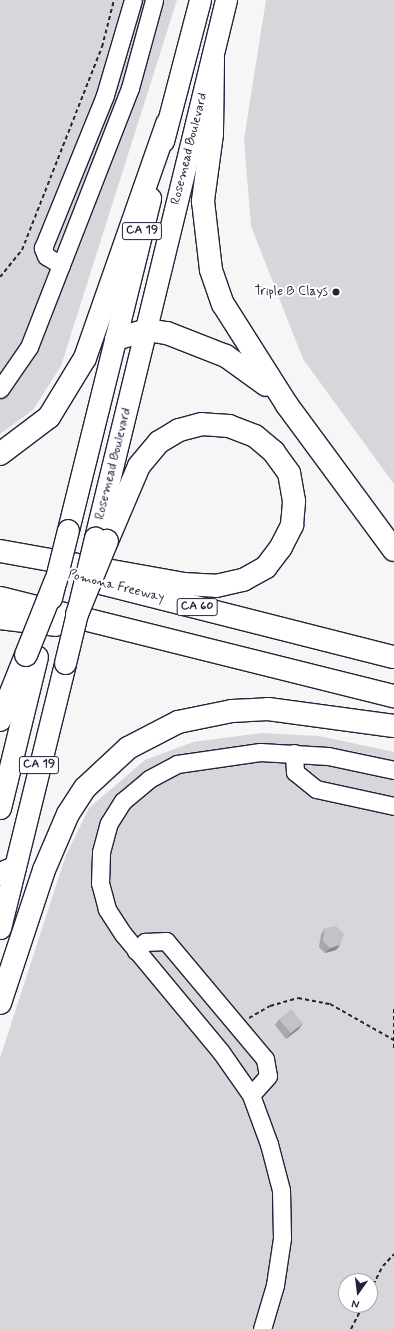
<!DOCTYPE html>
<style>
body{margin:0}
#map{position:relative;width:394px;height:1329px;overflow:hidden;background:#f6f6f7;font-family:Mynerve,sans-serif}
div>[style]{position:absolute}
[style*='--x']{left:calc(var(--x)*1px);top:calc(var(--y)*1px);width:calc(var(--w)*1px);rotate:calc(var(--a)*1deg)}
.green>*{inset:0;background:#d7d7db}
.path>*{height:2px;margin-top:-1px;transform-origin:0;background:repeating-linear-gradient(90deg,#22223b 0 4px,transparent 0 7px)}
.roads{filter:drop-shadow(1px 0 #22223b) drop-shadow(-1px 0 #22223b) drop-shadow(0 1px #22223b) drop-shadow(0 -1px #22223b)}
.minor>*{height:17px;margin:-8.5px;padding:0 8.5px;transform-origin:8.5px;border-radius:8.5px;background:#fff}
.major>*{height:21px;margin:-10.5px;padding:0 10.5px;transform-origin:10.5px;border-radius:10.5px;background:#fff}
.highway>*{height:22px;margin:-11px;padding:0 11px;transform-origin:11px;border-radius:11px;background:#fff}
.bridges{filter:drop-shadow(1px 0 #22223b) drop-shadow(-1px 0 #22223b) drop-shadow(0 1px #22223b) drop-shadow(0 -1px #22223b)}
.major-bridge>*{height:21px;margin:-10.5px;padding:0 10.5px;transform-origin:10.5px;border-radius:10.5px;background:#fff}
.highway-bridge>*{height:22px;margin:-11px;padding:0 11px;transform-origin:11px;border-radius:11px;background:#fff}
.wall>*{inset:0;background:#a7a7ad}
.shaded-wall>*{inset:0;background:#88888d}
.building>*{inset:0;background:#c2c2c9;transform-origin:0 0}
.dots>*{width:11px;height:11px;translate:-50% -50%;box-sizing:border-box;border:2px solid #fff;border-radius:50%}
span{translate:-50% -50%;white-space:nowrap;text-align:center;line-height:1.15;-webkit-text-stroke:4px #fff;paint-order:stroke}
.shield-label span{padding:1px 3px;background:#fff;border:1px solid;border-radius:3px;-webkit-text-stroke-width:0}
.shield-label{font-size:12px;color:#22223b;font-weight:700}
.street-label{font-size:13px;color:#22223b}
.poi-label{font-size:13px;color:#22223b}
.right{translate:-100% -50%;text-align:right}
.north{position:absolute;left:338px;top:1273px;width:40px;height:40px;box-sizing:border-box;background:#fff;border:1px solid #a7a7b1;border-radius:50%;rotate:194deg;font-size:11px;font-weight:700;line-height:16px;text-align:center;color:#22223b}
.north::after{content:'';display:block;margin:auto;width:14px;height:18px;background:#22223b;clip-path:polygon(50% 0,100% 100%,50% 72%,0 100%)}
</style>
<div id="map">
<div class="green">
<i style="clip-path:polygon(0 0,177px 0,61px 366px,33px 410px,0 434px)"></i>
<i style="clip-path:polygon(266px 0,394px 0,394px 484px,303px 359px,251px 226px,244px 139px)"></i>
<i style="clip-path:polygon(evenodd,262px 733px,319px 736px,394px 752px,394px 1329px,0 1329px,0 1058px,66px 855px,89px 808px,145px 760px,193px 742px,262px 733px,346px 1281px,370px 1281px,370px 1305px,346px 1305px,346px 1281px)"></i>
</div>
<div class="path">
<i style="--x:0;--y:277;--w:35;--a:-51"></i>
<i style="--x:22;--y:250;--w:218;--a:-68.5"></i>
<i style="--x:102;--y:47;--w:49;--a:-75.7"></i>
<i style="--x:394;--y:1009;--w:40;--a:90"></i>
<i style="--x:249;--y:1018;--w:24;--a:-30"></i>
<i style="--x:270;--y:1006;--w:29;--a:-16"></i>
<i style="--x:298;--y:998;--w:33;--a:11"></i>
<i style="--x:330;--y:1004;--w:73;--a:29.4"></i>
<i style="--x:370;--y:1291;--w:28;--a:-63"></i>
<i style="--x:383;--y:1266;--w:16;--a:-47"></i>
<i style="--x:351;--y:1329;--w:27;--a:-63"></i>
</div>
<div class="roads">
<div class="minor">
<i style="--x:61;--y:265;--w:17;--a:-149"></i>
<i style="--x:46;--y:256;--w:9;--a:-111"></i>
<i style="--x:43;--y:248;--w:165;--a:-67.9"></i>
<i style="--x:105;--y:95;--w:99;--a:-73.6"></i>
<i style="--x:0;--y:389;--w:51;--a:-55.4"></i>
<i style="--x:29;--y:347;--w:278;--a:-68.7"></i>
<i style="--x:130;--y:88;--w:91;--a:-74.7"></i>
<i style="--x:294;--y:753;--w:19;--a:87"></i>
<i style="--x:295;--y:772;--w:27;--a:39"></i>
<i style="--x:316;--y:789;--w:80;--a:12.3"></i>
<i style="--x:136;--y:951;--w:13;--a:-45"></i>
<i style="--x:145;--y:942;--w:21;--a:-3"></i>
<i style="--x:166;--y:941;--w:154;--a:50"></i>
<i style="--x:265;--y:1059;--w:17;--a:80"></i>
<i style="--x:268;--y:1076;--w:25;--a:132"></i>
<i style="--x:262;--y:1329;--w:46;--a:-73.5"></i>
<i style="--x:275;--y:1285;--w:48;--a:-81.5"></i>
<i style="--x:282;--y:1238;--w:48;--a:-91.2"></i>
<i style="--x:281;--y:1190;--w:48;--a:-104.6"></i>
<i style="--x:269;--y:1144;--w:52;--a:-110.2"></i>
<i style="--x:251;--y:1095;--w:52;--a:-124.9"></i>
<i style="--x:221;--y:1052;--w:153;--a:-129.7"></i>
<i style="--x:123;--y:934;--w:30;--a:-123"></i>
<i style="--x:107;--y:909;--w:27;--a:-105"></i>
<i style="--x:100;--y:883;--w:31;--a:-88"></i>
<i style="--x:101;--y:852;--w:30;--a:-75"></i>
<i style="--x:109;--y:823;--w:26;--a:-58"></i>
<i style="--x:123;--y:801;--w:34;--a:-40"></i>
<i style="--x:149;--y:779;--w:32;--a:-28"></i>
<i style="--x:177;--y:764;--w:84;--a:-8.2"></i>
<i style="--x:260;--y:752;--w:68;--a:3.4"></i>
<i style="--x:328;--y:756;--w:67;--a:12"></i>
</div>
<div class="major">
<i style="--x:163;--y:141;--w:146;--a:-75.3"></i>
<i style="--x:68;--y:530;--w:342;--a:-76.1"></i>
<i style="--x:95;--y:538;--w:554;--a:-76.32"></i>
<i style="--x:0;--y:808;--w:156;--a:-76.3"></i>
<i style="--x:0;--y:928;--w:273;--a:-76.2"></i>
</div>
<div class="highway">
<i style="--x:213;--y:59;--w:75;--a:90.8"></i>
<i style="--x:212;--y:134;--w:68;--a:97.7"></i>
<i style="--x:203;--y:201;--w:69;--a:83.4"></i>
<i style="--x:211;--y:270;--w:36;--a:71"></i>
<i style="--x:223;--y:304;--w:120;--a:57.6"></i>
<i style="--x:287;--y:405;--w:180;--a:53.6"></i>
<i style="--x:116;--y:339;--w:32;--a:-16"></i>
<i style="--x:147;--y:330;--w:20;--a:9"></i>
<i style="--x:167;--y:333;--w:63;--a:21.3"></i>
<i style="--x:226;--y:356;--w:49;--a:35.9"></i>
<i style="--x:0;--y:454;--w:61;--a:-37.1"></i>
<i style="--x:49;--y:417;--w:69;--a:-58.6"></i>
<i style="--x:85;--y:358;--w:248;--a:-70.7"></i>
<i style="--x:0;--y:551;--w:186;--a:10.2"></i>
<i style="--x:183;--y:584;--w:33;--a:3"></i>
<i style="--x:216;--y:586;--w:28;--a:-13"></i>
<i style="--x:243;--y:580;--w:26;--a:-29"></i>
<i style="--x:266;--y:567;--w:25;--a:-53"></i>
<i style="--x:281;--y:547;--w:25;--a:-63"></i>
<i style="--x:292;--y:525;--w:24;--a:-85"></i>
<i style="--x:294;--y:501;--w:28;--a:-100"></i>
<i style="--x:289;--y:473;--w:26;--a:-126"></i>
<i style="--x:274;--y:452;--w:25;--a:-140"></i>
<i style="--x:255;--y:436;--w:28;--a:-159"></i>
<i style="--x:229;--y:426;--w:27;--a:-176"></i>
<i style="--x:202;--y:424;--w:24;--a:165"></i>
<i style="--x:179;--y:430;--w:23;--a:149"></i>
<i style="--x:159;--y:442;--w:31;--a:130"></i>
<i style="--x:139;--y:466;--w:82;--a:113.1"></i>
<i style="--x:93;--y:581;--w:310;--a:14.2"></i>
<i style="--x:0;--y:598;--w:406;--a:14"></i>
<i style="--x:0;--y:618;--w:56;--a:7.1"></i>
<i style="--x:0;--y:720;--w:70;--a:-68.2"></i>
<i style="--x:0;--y:874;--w:16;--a:-22"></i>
<i style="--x:0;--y:1003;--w:140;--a:-71.7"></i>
<i style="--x:44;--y:870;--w:61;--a:-66.8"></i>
<i style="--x:68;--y:814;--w:31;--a:-57"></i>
<i style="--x:85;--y:788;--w:59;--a:-42.9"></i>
<i style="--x:128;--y:748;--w:56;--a:-27.5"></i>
<i style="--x:178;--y:722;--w:55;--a:-11.5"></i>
<i style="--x:232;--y:711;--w:36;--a:-3"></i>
<i style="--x:268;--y:709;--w:127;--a:7.7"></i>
</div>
</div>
<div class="bridges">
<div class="major-bridge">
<i style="--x:51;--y:598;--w:70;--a:-76"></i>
<i style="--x:65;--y:663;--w:129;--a:-76.5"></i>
</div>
<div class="highway-bridge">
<i style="--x:77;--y:614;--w:79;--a:-67.7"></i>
<i style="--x:26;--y:655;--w:81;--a:-68.2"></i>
</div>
</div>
<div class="wall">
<i style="clip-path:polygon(325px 928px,340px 945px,336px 950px,325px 953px,319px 947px,321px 934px)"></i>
<i style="clip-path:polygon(279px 1019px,299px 1029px,286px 1039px,275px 1025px)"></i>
</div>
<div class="shaded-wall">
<i style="clip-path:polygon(340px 945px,336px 950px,325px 953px,330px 948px)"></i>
<i style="clip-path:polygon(303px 1023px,299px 1029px,286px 1039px,290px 1034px)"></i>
</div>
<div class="building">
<i style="clip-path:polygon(336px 926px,344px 934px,340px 945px,330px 948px,323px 941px,325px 928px)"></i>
<i style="left:291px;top:1009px;width:18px;height:16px;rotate:49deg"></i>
</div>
<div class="dots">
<i style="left:336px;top:292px;background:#22223b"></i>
</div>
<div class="shield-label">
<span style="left:142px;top:231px">CA 19</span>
<span style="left:197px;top:607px">CA 60</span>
<span style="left:39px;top:765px">CA 19</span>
</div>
<div class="street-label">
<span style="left:190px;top:149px;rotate:-76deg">Rosemead Boulevard</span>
<span style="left:114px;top:464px;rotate:-76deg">Rosemead Boulevard</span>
<span style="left:116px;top:587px;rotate:14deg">Pomona Freeway</span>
</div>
<div class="poi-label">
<span class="right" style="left:328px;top:292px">Triple B Clays</span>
</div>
<div class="north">N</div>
</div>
